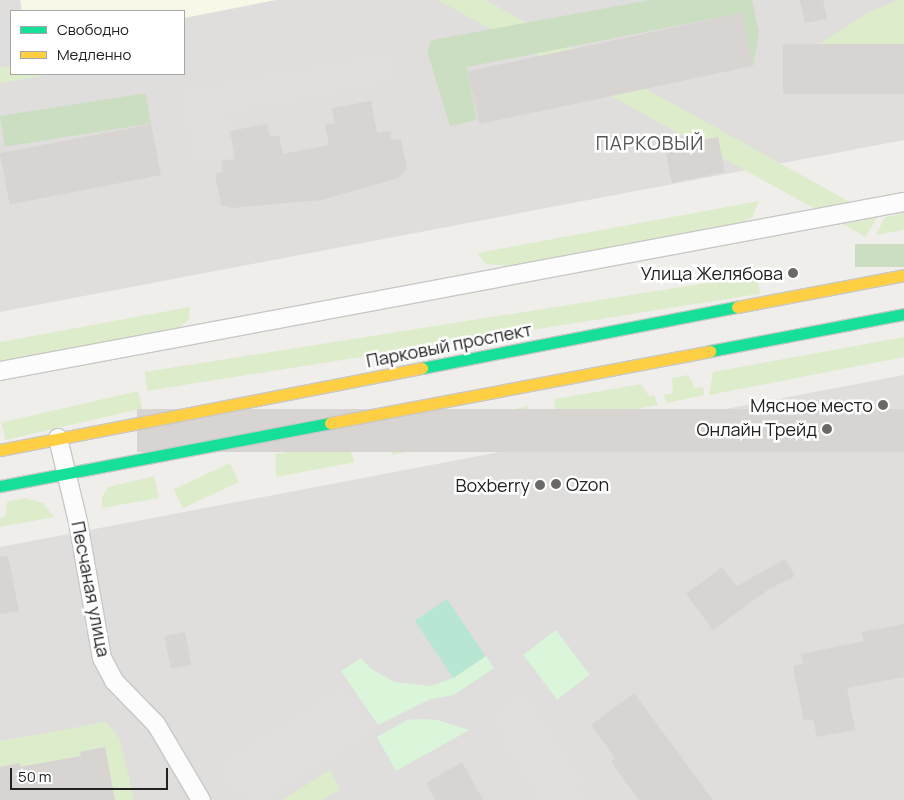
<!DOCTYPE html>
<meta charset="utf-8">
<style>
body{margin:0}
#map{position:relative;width:904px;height:800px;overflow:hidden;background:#f0eeeb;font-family:Manrope,sans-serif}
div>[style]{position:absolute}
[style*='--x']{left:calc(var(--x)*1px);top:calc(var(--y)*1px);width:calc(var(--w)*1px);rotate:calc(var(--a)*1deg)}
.residential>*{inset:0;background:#dfdedc}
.education>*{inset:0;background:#f8f7e8}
.grass>*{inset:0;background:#ddeccb;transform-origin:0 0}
.forest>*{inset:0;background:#cbdec1;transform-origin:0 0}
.park>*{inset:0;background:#daf5da;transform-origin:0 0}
.pitch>*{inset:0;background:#b7e6d2;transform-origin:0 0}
.parking>*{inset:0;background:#e0dfde}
.building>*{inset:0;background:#d7d4d2;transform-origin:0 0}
.roads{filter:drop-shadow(1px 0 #c9c8c7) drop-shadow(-1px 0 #c9c8c7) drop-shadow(0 1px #c9c8c7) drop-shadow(0 -1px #c9c8c7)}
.street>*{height:18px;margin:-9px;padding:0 9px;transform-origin:9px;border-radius:9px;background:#fdfcfc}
.fast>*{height:11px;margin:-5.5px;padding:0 5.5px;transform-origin:5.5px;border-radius:5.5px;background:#16e098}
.slow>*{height:11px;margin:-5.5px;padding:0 5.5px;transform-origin:5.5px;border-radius:5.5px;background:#ffcf43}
.dots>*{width:14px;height:14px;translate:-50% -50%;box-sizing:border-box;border:2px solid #fff;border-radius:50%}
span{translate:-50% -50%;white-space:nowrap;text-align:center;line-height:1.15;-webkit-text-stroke:5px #fff;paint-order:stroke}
.poi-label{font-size:18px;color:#222}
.right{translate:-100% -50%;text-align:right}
.left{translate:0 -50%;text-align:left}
.street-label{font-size:18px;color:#222}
.neighbourhood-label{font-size:19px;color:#555;letter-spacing:1px}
.legend{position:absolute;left:10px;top:10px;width:175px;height:65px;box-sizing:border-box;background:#fff;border:1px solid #a7a7a7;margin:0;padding:6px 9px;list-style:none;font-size:15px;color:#222}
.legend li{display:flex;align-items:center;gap:10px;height:25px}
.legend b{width:25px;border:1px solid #a7a7a7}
.scale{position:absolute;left:10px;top:768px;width:158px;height:22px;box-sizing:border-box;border:2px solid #222;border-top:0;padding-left:6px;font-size:15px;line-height:18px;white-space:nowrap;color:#222;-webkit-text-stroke:4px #fff;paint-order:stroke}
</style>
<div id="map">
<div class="residential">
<i style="clip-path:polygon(evenodd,0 0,904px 0,904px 140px,0 312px,0 0,11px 11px,184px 11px,184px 74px,11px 74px,11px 11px)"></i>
<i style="clip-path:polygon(904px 375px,904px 800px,0 800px,0 547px)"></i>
</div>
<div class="education">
<i style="clip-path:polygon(20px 0,276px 0,184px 18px,184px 11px,22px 11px)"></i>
</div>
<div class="grass">
<i style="clip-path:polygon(898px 0,904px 0,904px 44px,785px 66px,869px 12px)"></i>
<i style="clip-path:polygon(11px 66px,11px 74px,54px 74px,0 83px,0 68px)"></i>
<i style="clip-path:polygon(759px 201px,752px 218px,740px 223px,509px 266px,486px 264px,477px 253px)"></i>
<i style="clip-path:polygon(904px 213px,904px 230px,876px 235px,885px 217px)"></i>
<i style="left:877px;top:217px;width:23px;height:893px;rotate:119deg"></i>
<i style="left:757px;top:275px;width:19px;height:620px;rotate:81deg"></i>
<i style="clip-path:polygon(190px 307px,189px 319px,176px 330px,0 364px,0 342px)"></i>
<i style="clip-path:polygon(904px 337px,904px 357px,709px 395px,713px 372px)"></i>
<i style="clip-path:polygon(688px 375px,695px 388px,703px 387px,704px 395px,666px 403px,664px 395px,673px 393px,672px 378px)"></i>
<i style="clip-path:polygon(641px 384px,649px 396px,654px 395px,658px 405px,547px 425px,546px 417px,554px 415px,555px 399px)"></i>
<i style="left:138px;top:391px;width:18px;height:140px;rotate:77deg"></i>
<i style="clip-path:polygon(527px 406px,534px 418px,543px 417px,544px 425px,479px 437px,479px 430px,489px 428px,489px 415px)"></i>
<i style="clip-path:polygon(460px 421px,471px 439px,392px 455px,392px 433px)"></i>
<i style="clip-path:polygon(346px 442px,355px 462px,276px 477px,275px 454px)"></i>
<i style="left:230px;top:463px;width:21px;height:62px;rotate:65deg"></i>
<i style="clip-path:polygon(154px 476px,159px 498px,102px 508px,102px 497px,108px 487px)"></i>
<i style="clip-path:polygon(25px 498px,43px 503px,54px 517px,0 527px,0 518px,5px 517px,7px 502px)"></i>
<i style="clip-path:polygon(106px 722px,120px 739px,134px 800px,115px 800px,104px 747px,80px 752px,81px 756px,20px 767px,20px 763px,0 767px,0 741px)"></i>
<i style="clip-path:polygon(330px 770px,340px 790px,321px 800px,282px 800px)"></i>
</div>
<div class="forest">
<i style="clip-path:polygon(650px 0,752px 0,759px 33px,753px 66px,742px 13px,467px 67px,477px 120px,450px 126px,427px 51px,432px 40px)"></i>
<i style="left:146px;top:93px;width:31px;height:148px;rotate:81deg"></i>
<i style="left:904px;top:244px;width:23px;height:49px;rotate:90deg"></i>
</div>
<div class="park">
<i style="left:556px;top:630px;width:56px;height:41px;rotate:53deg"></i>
<i style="clip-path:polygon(486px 656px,494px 668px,454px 695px,431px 699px,378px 725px,341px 671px,361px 658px,370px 668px,394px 682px,431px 686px,453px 678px)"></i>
<i style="clip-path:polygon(421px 719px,438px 720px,469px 730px,396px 771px,377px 737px,407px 720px)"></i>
</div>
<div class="pitch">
<i style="left:447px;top:599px;width:69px;height:39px;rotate:56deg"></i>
</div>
<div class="parking">
<i style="clip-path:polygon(391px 54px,395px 79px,224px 111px,232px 156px,197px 163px,184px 94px)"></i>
<i style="clip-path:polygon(343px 690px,369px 732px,259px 800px,253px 800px,247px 792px,238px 797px,219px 767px)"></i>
<i style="clip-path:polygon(523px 696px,582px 784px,574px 789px,581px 800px,538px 800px,536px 788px,506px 744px,509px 742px,492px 717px)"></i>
</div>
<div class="building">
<i style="clip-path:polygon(800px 0,823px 0,827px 19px,805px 23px)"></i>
<i style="left:742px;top:13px;width:54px;height:280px;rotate:78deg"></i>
<i style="left:904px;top:44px;width:50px;height:121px;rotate:90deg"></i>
<i style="clip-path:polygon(371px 101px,377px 133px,390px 131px,391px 140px,401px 139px,407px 170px,398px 178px,321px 200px,232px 208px,221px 205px,215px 174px,223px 172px,221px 161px,235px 159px,230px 131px,267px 124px,270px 137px,279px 135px,283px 154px,329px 145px,325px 125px,335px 123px,332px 108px)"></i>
<i style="left:151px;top:124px;width:52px;height:154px;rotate:79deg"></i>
<i style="left:718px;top:137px;width:36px;height:54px;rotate:79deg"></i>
<i style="left:904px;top:409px;width:43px;height:767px;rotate:90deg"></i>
<i style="clip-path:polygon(8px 556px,19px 611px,0 614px,0 557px)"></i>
<i style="clip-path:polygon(785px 559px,795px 576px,769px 589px,713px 630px,686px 594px,722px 567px,737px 586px)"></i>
<i style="clip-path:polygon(904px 624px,904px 677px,847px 688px,855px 730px,817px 737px,813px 719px,804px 721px,793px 666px,803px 664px,801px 654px,864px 641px,862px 632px)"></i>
<i style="left:185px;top:632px;width:33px;height:21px;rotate:79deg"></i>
<i style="clip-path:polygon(634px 693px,713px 800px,639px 800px,611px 762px,615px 758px,591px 725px)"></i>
<i style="clip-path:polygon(105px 747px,115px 800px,0 800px,0 767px,20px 763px,20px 767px,81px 756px,80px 752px)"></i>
<i style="clip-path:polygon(462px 762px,483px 800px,435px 800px,426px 783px)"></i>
</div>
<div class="roads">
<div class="street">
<i style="--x:0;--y:371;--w:920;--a:-10.59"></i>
<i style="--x:58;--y:438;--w:86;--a:76.6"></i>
<i style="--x:78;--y:522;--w:138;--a:80"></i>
<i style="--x:102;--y:658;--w:26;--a:62"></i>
<i style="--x:114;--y:681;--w:60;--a:45.7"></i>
<i style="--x:156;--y:724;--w:88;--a:59.4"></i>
</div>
<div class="fast">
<i style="--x:710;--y:351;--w:197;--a:-10.8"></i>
<i style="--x:422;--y:368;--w:321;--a:-11"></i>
<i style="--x:0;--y:486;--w:336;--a:-10.8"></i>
</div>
<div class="slow">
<i style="--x:737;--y:307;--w:170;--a:-10.8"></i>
<i style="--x:330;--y:423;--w:387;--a:-10.7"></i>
<i style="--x:0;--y:450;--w:430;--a:-11"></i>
</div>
</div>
<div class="dots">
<i style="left:793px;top:273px;background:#6a6968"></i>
<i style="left:883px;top:405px;background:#6a6968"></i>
<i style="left:827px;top:429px;background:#6a6968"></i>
<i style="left:556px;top:484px;background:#6a6968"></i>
<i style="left:540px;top:485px;background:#6a6968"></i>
</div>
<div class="poi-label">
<span class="right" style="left:783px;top:273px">Улица Желябова</span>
<span class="right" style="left:873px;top:405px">Мясное место</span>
<span class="right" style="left:817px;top:429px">Онлайн Трейд</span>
<span class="left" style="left:566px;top:484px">Ozon</span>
<span class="right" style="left:530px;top:485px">Boxberry</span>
</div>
<div class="street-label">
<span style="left:449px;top:345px;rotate:-11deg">Парковый проспект</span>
<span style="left:91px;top:589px;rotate:79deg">Песчаная улица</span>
</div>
<div class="neighbourhood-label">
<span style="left:650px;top:144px">ПАРКОВЫЙ</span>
</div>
<ul class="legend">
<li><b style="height:6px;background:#16e098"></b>Свободно</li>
<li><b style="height:6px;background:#ffcf43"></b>Медленно</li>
</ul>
<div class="scale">50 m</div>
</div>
